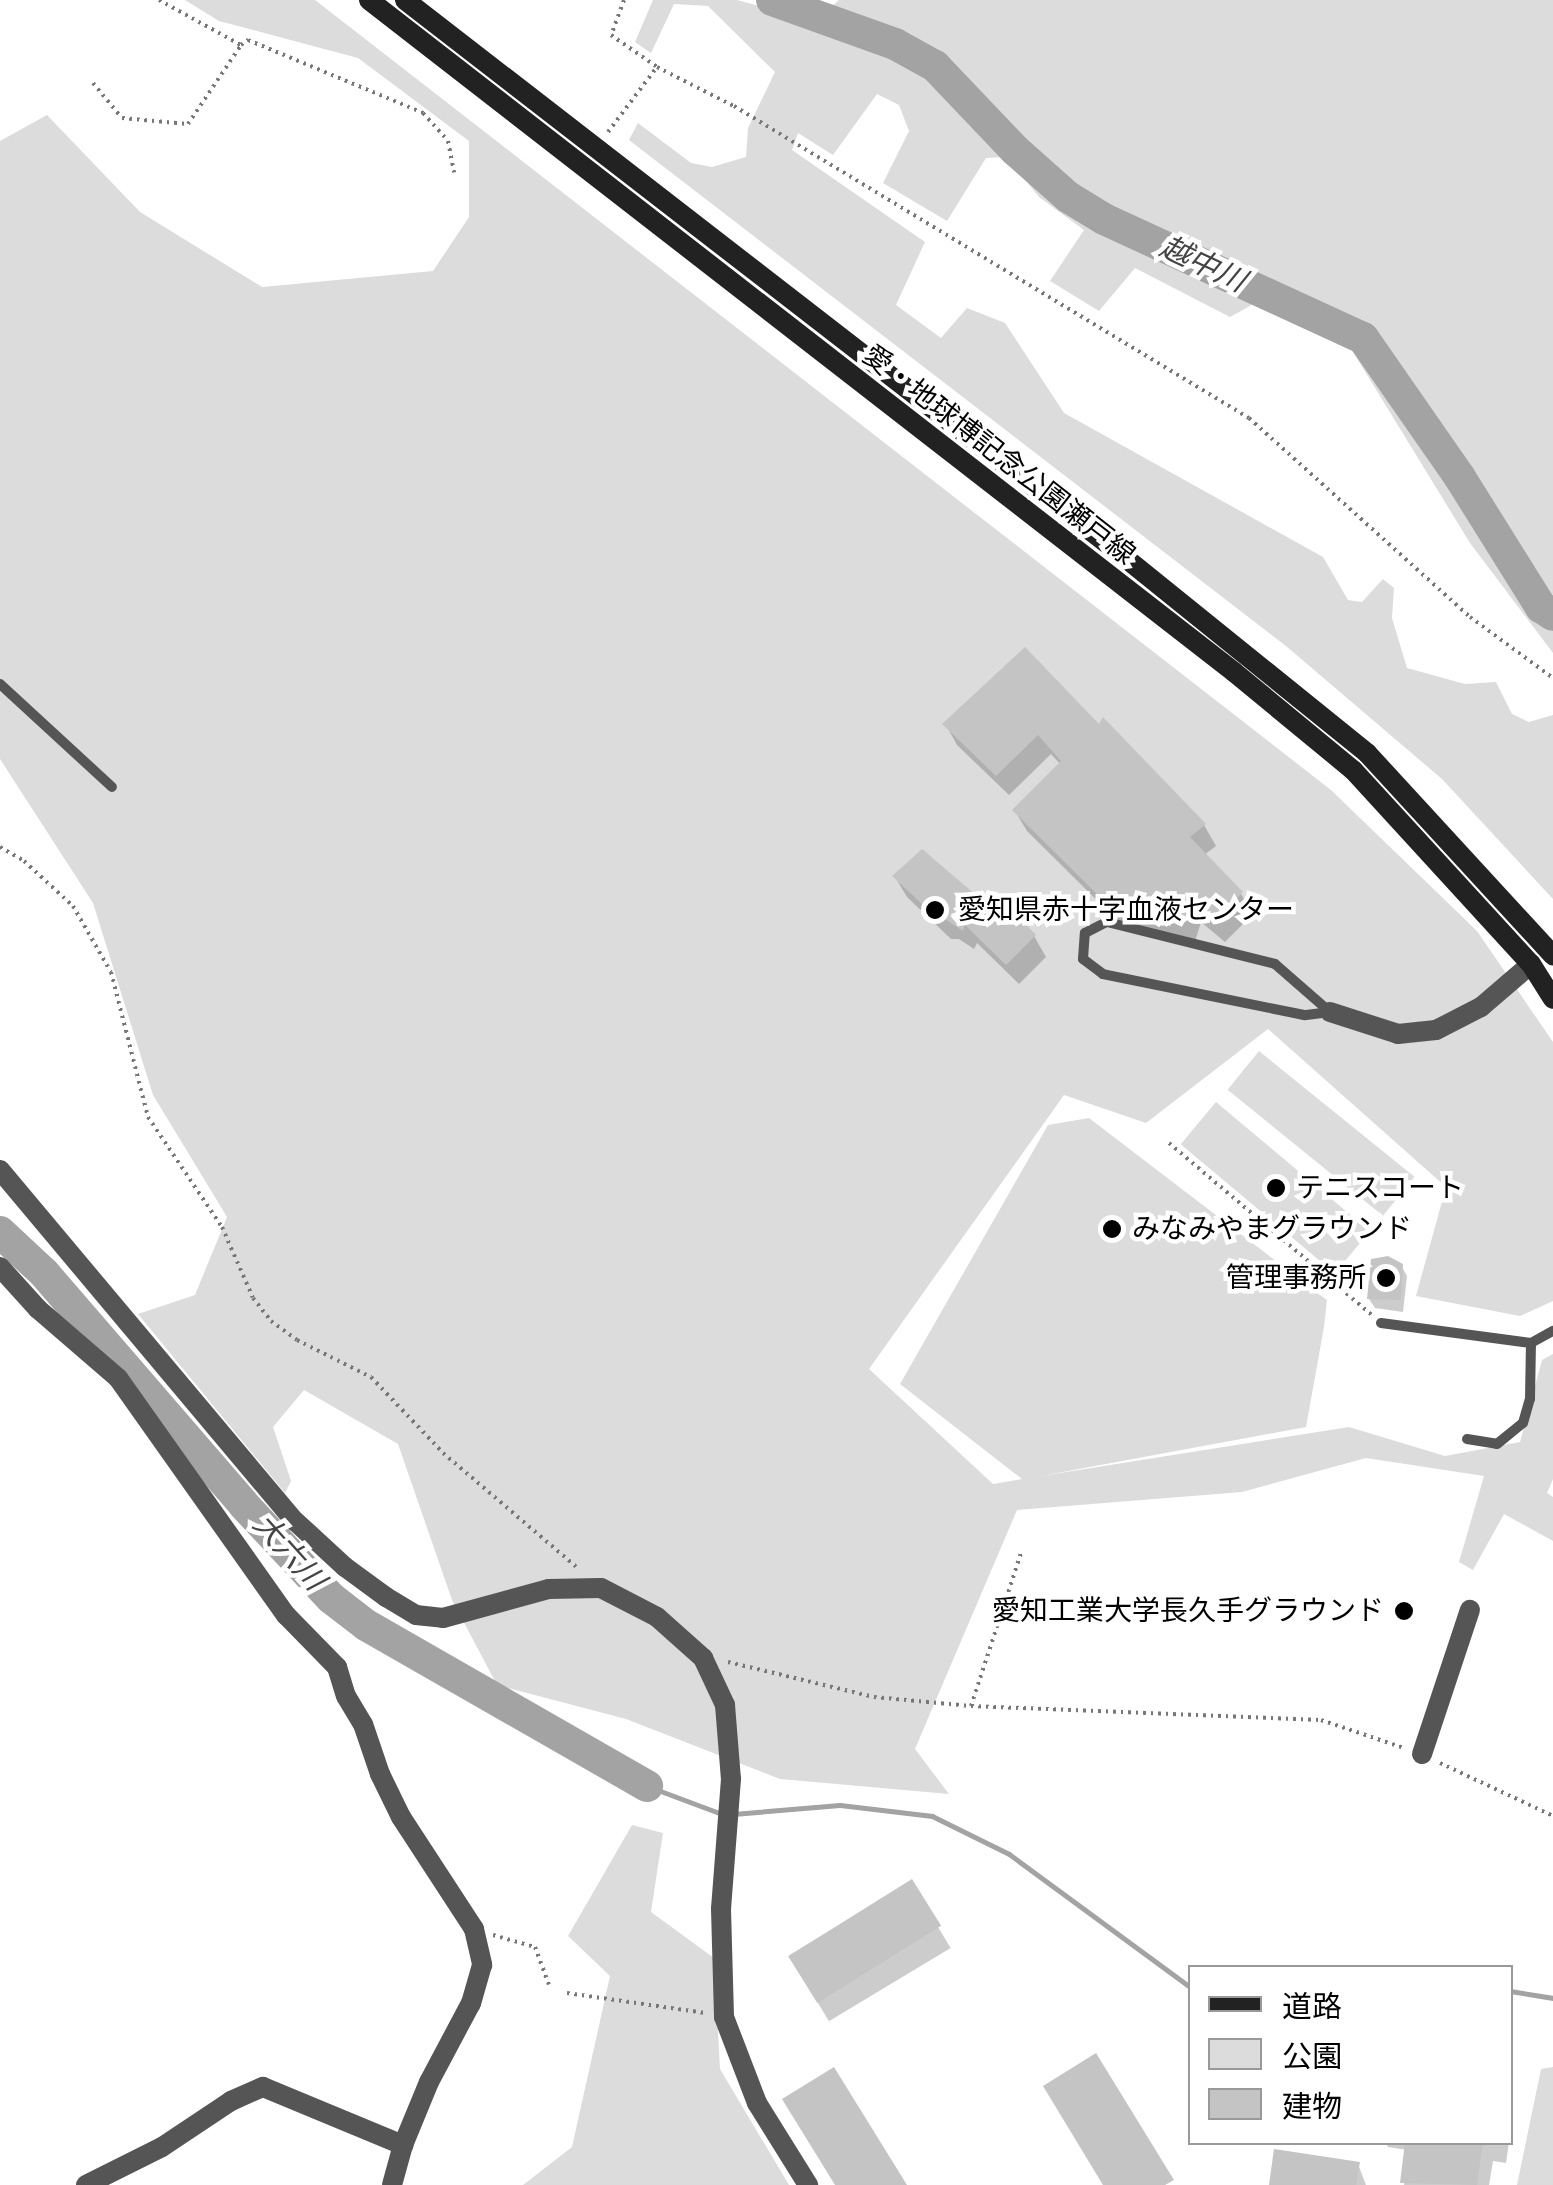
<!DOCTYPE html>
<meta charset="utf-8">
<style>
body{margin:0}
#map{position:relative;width:1553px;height:2185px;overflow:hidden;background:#fff;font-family:Helvetica,"Noto Sans JP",sans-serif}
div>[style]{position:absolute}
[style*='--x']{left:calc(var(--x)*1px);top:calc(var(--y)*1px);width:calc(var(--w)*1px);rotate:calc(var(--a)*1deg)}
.green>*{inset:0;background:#dcdcdc;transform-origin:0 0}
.shadow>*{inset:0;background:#0003;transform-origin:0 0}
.stream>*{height:5px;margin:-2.5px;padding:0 2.5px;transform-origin:2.5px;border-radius:2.5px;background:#a3a3a3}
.river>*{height:32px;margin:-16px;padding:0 16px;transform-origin:16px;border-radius:16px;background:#a3a3a3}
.building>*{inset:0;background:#c4c4c4;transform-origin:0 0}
.path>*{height:4px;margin-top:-2px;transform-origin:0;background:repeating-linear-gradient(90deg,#777 0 2.5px,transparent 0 7.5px)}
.service>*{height:10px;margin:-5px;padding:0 5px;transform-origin:5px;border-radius:5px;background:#555}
.minor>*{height:20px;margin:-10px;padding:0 10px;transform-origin:10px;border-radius:10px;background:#555}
.tertiary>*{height:20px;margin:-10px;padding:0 10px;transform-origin:10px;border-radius:10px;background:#555}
.secondary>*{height:20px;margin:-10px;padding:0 10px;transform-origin:10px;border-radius:10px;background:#222}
.dots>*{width:28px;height:28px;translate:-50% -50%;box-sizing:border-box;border:5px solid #fff;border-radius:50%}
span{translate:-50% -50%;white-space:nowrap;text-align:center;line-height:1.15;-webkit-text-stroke:9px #fff;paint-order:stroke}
.street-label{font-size:28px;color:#000}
.poi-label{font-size:28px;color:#000}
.left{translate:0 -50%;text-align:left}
.right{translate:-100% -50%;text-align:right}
.water-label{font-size:30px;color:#444;font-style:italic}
.legend{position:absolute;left:1188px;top:1965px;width:325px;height:180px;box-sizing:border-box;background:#fff;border:2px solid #999;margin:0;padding:12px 18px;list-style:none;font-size:30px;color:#000}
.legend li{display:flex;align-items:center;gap:20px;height:50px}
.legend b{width:50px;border:2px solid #999}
</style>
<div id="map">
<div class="green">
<i style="clip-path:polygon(185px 0,315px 0,1331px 790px,1477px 931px,1553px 1042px,1553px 1301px,1520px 1316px,1416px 1296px,1446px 1187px,1268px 1029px,1146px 1123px,1064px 1095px,869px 1369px,993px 1484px,1022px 1479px,900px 1384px,1048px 1125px,1089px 1118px,1327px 1300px,1324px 1327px,1306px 1427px,1041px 1476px,1349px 1427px,1445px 1456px,1520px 1442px,1542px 1360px,1553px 1354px,1553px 1479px,1547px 1493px,1553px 1497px,1553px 1541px,1504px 1514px,1473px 1570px,1459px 1562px,1484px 1476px,1366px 1458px,1242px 1492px,1017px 1510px,915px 1749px,949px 1794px,780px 1779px,626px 1719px,497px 1685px,452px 1600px,398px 1444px,304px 1390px,273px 1427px,291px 1481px,285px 1493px,138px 1314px,195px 1295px,227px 1217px,153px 1095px,93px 903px,0 759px,0 141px,47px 115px,140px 212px,262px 287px,433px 271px,469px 217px,469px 141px,358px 58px,219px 21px)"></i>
<i style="clip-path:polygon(653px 0,737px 0,815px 21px,839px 0,1553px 0,1553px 653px,1470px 543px,1350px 347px,1259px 301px,1230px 317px,1135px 268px,1099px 311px,1050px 281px,1084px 230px,1039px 197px,1007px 157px,986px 158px,947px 221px,883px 183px,909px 131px,899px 105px,877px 94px,833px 155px,798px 133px,792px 150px,925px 242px,896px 305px,941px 338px,967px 308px,1005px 323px,1064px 413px,1323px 557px,1348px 600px,1362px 602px,1383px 579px,1394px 588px,1392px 618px,1407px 668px,1465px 684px,1496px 682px,1512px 714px,1529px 722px,1553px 715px,1553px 899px,1442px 779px,1286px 646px,629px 140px,638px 123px,691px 163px,712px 167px,746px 157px,748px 128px,775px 72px,708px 6px,674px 4px,651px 53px,635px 42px)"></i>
<i style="left:1259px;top:1051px;width:200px;height:50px;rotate:39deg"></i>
<i style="left:1216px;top:1102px;width:201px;height:55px;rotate:40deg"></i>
<i style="clip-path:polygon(632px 1825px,663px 1833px,651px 1912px,714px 1958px,720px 2069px,789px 2185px,523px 2185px,572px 2147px,610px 1976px,568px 1936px)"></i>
<i style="clip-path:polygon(1553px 2067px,1553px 2185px,1517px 2185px,1541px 2069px)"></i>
</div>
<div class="shadow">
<i style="clip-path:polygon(1103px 721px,1204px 825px,1216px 846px,1204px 855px,1241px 894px,1253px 914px,1225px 942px,1201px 922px,1194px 945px,1125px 928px,1027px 831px,1015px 811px,1061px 765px,1051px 754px,1009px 795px,957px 745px,946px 725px,1100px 728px)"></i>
<i style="clip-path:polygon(895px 877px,983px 904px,1034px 936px,1046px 957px,1019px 984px,977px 943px,974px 949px,959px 939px,951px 939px,907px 897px)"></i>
<i style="clip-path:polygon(1373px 1261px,1397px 1261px,1402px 1267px,1407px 1276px,1403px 1312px,1375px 1308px,1369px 1299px)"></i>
<i style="left:911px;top:1882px;width:77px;height:142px;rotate:59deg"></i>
<i style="clip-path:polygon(1386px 2142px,1509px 2142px,1506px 2163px,1493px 2161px,1489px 2185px,1404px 2185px,1407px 2150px,1388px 2147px)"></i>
<i style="clip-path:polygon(1358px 2164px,1366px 2185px,1272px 2185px)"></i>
</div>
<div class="stream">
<i style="--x:647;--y:1786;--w:80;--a:20.5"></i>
<i style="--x:733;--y:1814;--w:107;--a:-4.8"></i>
<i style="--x:840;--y:1805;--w:93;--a:6.8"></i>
<i style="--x:932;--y:1816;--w:86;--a:26.3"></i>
<i style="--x:1009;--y:1854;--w:225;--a:36.3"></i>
<i style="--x:1510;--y:1991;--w:44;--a:9.2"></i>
</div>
<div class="river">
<i style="--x:772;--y:0;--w:131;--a:19.7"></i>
<i style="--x:895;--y:44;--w:46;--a:28.8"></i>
<i style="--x:935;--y:66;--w:116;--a:46.4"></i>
<i style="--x:1015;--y:150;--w:71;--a:41.6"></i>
<i style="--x:1068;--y:197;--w:42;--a:31.4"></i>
<i style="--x:1104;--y:219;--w:285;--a:24.7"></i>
<i style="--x:1363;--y:338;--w:168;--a:55.2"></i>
<i style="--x:1459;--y:476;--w:155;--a:58"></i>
<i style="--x:1541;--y:607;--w:14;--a:34"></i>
<i style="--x:0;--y:1232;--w:60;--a:43"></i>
<i style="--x:44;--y:1273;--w:306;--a:49.2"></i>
<i style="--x:244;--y:1505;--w:127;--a:46.9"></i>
<i style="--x:331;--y:1598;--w:44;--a:37.6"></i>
<i style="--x:366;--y:1625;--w:324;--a:29.8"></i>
</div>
<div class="building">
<i style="clip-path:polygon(1025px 647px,1099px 724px,1103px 717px,1206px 824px,1190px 837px,1243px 892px,1212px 923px,1189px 904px,1183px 926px,1111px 908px,1012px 810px,1061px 761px,1038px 735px,996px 776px,942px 724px)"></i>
<i style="clip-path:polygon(922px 849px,983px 901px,997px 893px,1036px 935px,1006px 965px,965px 925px,963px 931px,945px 919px,938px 919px,892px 876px)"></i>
<i style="clip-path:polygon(1388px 1256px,1403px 1264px,1401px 1300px,1367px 1299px,1371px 1259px)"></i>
<i style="left:912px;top:1879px;width:55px;height:146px;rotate:58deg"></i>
<i style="clip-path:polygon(1096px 2053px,1174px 2180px,1165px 2185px,1103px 2185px,1043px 2086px)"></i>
<i style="clip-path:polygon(834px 2067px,907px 2185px,835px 2185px,782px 2099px)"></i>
<i style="clip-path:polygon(1405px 2142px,1483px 2142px,1477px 2185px,1400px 2183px)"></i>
<i style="clip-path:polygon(1274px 2149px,1360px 2162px,1356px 2185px,1269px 2185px)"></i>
</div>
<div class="path">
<i style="--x:159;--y:0;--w:94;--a:28.8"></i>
<i style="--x:241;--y:45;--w:9;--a:-36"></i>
<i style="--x:248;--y:40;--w:190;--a:22.6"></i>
<i style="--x:423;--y:113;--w:38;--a:48"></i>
<i style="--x:448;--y:141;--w:32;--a:79"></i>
<i style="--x:624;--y:0;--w:37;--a:110"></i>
<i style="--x:611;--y:35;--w:56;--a:34.8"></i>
<i style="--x:93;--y:83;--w:45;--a:50.4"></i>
<i style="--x:122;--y:118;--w:66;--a:5.2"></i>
<i style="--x:188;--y:124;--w:95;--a:-56.1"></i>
<i style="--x:608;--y:132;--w:81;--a:-53"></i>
<i style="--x:657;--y:67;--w:86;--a:26.9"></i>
<i style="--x:734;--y:106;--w:602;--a:31.21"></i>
<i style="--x:1249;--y:418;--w:297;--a:42"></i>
<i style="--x:1470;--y:617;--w:103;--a:36.3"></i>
<i style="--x:0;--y:847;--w:28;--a:30"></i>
<i style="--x:24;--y:861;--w:67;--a:42.6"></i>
<i style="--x:73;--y:906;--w:76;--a:60.1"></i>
<i style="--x:111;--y:972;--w:150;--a:75.7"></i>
<i style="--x:148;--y:1117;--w:133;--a:56.1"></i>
<i style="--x:222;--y:1227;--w:77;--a:66.4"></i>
<i style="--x:253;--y:1298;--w:29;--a:52"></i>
<i style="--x:271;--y:1321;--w:32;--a:36"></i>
<i style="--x:297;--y:1340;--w:83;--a:26.6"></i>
<i style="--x:371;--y:1377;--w:105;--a:46.5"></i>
<i style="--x:443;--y:1453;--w:179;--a:40.5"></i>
<i style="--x:1169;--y:1143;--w:266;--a:40.3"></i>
<i style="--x:728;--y:1662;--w:150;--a:13.5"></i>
<i style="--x:874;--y:1697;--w:97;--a:5.3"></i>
<i style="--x:971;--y:1706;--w:350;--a:2.3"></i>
<i style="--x:1321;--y:1720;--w:88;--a:18.6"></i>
<i style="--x:971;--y:1706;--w:164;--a:-71.9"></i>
<i style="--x:1440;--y:1763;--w:125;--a:25.1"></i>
<i style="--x:493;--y:1935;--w:44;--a:15.9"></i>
<i style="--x:535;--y:1947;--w:40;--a:69.8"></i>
<i style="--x:567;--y:1993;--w:140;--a:8.2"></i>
</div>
<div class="service">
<i style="--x:0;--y:684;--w:152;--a:42.6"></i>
<i style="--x:1107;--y:922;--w:173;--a:14"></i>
<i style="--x:1275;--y:964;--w:73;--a:41.1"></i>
<i style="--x:1330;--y:1012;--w:26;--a:173"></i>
<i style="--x:1304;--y:1015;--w:205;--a:-168.5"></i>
<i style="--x:1103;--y:974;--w:25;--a:-143"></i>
<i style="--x:1083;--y:959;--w:26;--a:-86"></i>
<i style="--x:1085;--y:933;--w:25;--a:-27"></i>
<i style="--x:1381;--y:1323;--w:151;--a:7.6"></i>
<i style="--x:1531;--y:1343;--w:25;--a:-29"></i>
<i style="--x:1467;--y:1439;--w:30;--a:9"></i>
<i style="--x:1497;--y:1444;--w:33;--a:-39"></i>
<i style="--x:1523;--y:1423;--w:25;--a:-74"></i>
<i style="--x:1530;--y:1399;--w:56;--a:-89"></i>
</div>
<div class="minor">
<i style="--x:0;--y:1170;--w:459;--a:50"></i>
<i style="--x:295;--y:1521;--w:68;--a:42.6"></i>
<i style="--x:345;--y:1567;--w:51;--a:36.2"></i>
<i style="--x:386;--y:1597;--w:35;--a:31"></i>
<i style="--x:416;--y:1615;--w:27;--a:6"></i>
<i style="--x:443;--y:1618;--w:110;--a:-15.3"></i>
<i style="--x:549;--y:1589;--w:52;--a:-1.1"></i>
<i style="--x:601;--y:1588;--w:63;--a:27.4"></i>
<i style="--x:657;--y:1617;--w:62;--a:41.7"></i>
<i style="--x:703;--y:1658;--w:52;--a:64.9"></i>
<i style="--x:725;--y:1705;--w:74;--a:85.4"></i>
<i style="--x:731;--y:1779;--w:130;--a:94.4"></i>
<i style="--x:721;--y:1909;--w:108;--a:88.4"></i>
<i style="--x:724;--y:2017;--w:92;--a:69"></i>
<i style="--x:757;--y:2103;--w:97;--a:58.1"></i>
<i style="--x:0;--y:1267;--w:57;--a:47.9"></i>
<i style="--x:38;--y:1309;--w:106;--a:40.8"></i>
<i style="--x:118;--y:1378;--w:291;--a:54.7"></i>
<i style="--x:286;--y:1615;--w:73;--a:45.6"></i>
<i style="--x:337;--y:1667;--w:30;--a:73"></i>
<i style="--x:346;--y:1696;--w:33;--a:59"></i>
<i style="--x:363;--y:1724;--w:53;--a:71.2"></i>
<i style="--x:380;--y:1774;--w:48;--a:64"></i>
<i style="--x:401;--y:1817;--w:134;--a:56.9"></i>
<i style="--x:474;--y:1929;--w:37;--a:77"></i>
<i style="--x:482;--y:1965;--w:40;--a:106"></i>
<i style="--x:471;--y:2003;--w:89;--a:118"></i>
<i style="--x:429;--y:2082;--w:68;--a:112.4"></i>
<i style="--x:403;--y:2145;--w:41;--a:105.4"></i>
<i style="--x:1422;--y:1754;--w:152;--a:-71.6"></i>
<i style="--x:86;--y:2185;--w:85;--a:-26.6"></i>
<i style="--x:162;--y:2147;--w:83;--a:-33.7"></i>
<i style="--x:231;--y:2101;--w:35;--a:-24"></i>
<i style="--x:263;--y:2087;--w:152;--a:22.5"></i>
</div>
<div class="tertiary">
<i style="--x:1330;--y:1012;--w:71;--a:17.9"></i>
<i style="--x:1398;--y:1034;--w:38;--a:-6"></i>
<i style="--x:1436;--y:1030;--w:51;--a:-27.1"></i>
<i style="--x:1481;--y:1007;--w:66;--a:-40.7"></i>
</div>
<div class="secondary">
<i style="--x:369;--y:0;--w:1095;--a:37.84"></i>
<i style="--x:1234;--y:672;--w:154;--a:39.5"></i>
<i style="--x:1353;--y:770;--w:263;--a:47.5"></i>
<i style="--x:1531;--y:964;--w:41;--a:57.8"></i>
<i style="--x:405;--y:0;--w:908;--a:37.75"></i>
<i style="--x:1123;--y:556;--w:314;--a:38.9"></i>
<i style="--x:1367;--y:753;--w:275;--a:47.4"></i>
</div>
<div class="dots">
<i style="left:935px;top:910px;background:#000"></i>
<i style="left:1276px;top:1188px;background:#000"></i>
<i style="left:1112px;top:1229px;background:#000"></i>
<i style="left:1386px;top:1278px;background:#000"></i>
<i style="left:1404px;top:1611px;background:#000"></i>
</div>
<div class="street-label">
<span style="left:999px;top:455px;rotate:38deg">愛・地球博記念公園瀬戸線</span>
</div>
<div class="poi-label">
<span class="left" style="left:958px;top:910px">愛知県赤十字血液センター</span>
<span class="left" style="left:1296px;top:1188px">テニスコート</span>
<span class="left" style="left:1132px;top:1229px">みなみやまグラウンド</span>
<span class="right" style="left:1366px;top:1278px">管理事務所</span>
<span class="right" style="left:1384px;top:1611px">愛知工業大学長久手グラウンド</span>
</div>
<div class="water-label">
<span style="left:1203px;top:264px;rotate:25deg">越中川</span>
<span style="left:289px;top:1552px;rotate:48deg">大六川</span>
</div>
<ul class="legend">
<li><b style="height:12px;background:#222"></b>道路</li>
<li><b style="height:28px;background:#dcdcdc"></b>公園</li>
<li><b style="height:28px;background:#c4c4c4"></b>建物</li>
</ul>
</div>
